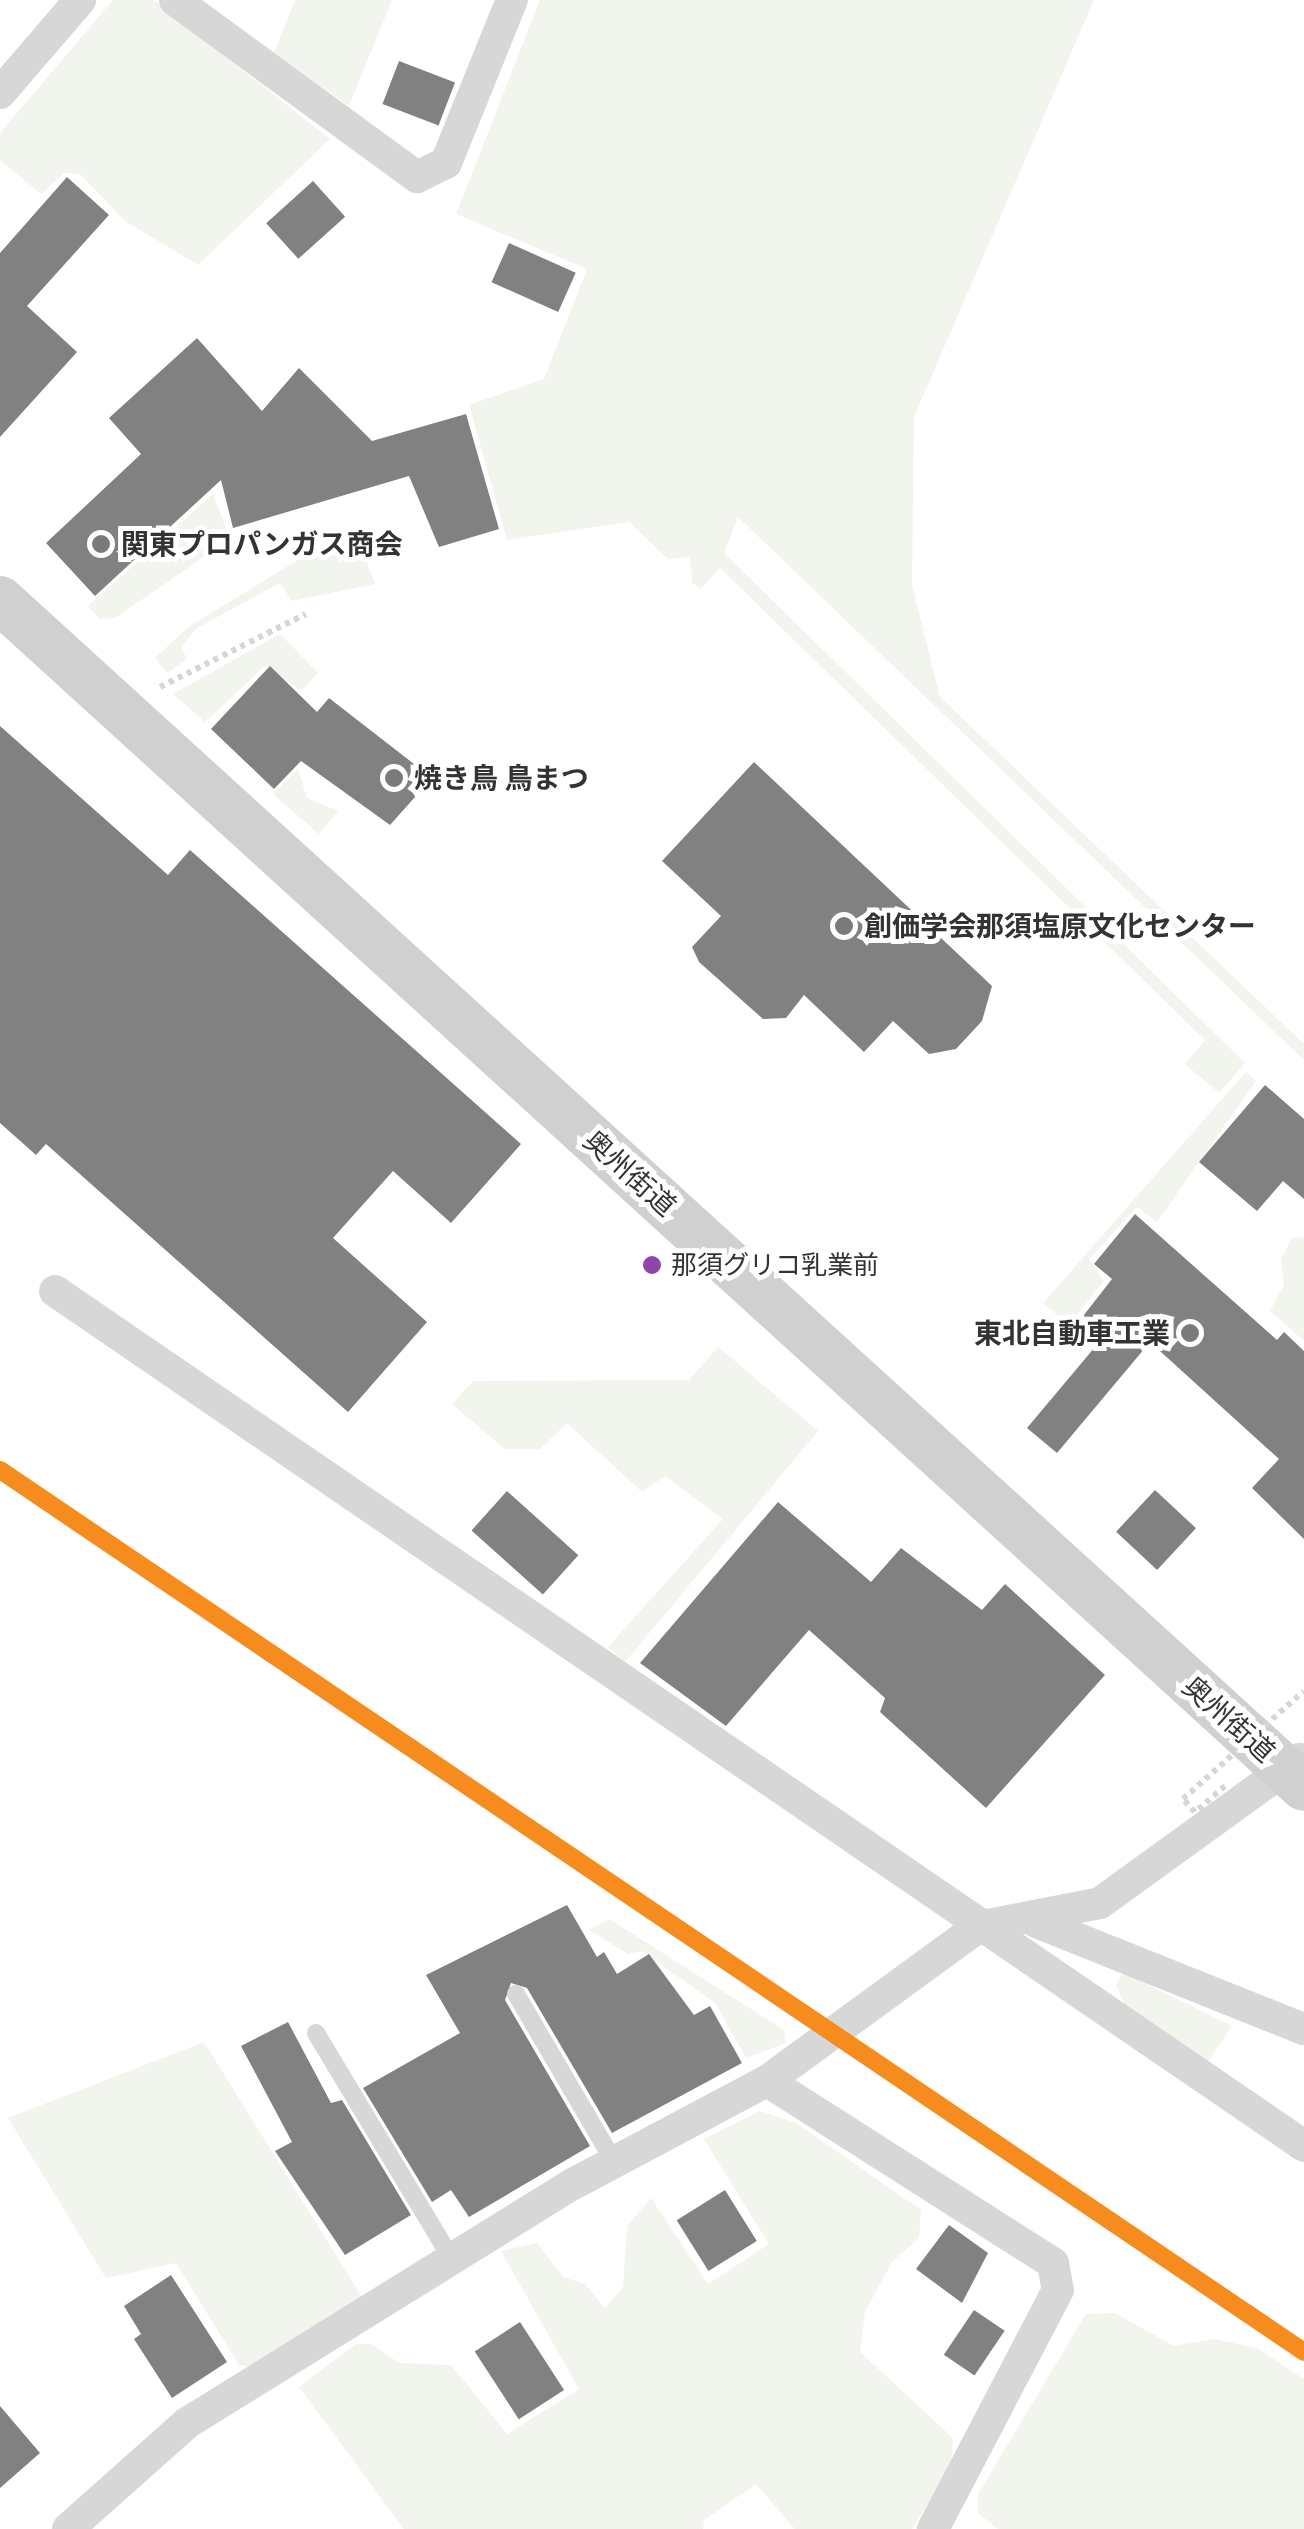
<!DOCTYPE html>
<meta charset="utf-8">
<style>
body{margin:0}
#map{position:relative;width:1304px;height:2529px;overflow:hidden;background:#fff;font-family:Ubuntu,"Noto Sans JP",sans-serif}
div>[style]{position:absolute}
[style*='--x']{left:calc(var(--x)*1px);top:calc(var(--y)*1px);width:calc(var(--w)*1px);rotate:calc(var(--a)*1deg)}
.green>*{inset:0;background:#f1f5ed}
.building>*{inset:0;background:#818181;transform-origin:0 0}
.path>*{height:6px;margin-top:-3px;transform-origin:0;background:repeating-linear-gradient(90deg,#d6d6d6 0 5px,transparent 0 10px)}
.service>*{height:18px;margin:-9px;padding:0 9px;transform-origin:9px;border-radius:9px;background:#d7d7d7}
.minor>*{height:32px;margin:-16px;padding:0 16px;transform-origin:16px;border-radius:16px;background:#d7d7d7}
.secondary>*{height:48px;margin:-24px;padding:0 24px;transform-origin:24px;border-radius:24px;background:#d0d0d0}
.path-bridge>*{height:6px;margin-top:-3px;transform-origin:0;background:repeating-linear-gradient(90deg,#d6d6d6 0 5px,transparent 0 10px)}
.rail-1>*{height:18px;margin:-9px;padding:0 9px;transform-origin:9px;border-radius:9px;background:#f68b1e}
.dots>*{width:28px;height:28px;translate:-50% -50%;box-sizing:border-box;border:5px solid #fff;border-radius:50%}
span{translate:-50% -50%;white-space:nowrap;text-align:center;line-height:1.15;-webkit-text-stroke:10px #fff;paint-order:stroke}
.bus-label{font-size:26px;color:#333}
.left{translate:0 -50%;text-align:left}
.poi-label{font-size:28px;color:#333;font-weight:700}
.right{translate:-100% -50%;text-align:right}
.street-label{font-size:28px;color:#333}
</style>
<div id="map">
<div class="green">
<i style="clip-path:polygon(113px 0,154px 0,330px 139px,198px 265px,125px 221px,80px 174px,64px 173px,41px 194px,0 160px,0 133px)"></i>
<i style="clip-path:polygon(295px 0,392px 0,349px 106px,274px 53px)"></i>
<i style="clip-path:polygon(540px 0,1094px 0,914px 417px,912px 584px,940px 697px,1304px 1044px,1304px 1060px,738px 517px,724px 553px,1245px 1063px,1219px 1093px,1185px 1064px,1205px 1040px,720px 568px,701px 589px,692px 583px,690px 557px,668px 559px,629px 522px,507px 540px,469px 405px,544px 379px,587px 269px,456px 214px)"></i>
<i style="clip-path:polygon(213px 494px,230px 539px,115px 618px,100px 619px,88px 606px)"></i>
<i style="clip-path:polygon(332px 539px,359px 540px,375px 584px,292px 601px,280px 583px,197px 628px,181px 647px,187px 659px,167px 673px,155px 658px,187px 628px)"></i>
<i style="clip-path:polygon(280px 634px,318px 673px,301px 691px,265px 666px,205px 722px,173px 694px)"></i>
<i style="clip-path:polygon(298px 769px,307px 798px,338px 811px,319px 834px,273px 794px)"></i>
<i style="clip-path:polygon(1246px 1072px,1256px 1081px,1157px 1222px,1137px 1207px,1089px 1259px,1104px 1281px,1069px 1325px,1043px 1303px)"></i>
<i style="clip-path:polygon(1304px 1237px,1304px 1341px,1270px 1311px,1284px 1285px,1281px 1259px,1292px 1238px)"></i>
<i style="clip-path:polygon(718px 1347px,818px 1431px,625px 1662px,608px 1647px,723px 1519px,665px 1476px,642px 1492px,567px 1423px,540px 1449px,505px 1449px,452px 1404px,473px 1381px,689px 1380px)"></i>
<i style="clip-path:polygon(609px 1919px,784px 2030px,786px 2043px,746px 2058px,715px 2003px,642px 1951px,628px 1954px,589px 1930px)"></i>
<i style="clip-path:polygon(1122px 1972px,1232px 2026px,1205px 2066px,1130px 2015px,1116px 1986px)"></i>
<i style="clip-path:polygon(204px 2042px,363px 2299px,252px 2367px,239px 2365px,176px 2263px,106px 2278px,8px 2118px)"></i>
<i style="clip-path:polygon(760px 2111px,796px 2123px,921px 2210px,919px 2238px,892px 2262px,865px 2312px,860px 2352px,953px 2438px,951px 2467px,912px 2529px,795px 2529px,756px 2484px,704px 2520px,703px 2529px,404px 2529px,299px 2387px,356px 2344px,371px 2344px,399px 2363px,451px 2365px,507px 2434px,579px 2389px,501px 2251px,537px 2243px,563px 2277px,585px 2284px,605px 2308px,623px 2287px,627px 2226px,651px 2198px,708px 2284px,769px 2244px,704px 2139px)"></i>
<i style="clip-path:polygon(1115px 2313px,1174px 2346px,1214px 2339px,1257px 2348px,1304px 2379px,1304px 2529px,998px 2529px,978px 2513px,978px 2494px,1086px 2314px)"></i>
</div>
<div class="building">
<i style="left:399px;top:61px;width:60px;height:46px;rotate:21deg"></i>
<i style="clip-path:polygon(67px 177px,109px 215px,27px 306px,77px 352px,0 437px,0 253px)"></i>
<i style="left:313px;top:181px;width:48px;height:63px;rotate:48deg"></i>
<i style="left:509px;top:243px;width:73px;height:43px;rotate:24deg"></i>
<i style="clip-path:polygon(197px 338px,262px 411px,299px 368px,372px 441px,466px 414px,499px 529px,439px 547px,409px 476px,233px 528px,221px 480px,95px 596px,46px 543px,141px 454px,109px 418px)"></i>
<i style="clip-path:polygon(270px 666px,317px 712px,329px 698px,432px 778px,390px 825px,301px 761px,274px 789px,211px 729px)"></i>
<i style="clip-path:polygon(0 726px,168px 875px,190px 850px,521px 1144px,451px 1223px,393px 1171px,333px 1238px,427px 1322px,348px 1412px,46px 1144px,36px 1155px,0 1123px)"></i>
<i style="clip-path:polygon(754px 762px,992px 986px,982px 1021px,956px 1049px,929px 1054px,893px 1021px,864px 1052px,804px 995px,786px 1018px,763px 1019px,699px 962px,692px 947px,721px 916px,662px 861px)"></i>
<i style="clip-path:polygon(1265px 1085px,1304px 1119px,1304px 1199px,1283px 1181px,1257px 1211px,1199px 1162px)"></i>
<i style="clip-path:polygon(1135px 1214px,1277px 1340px,1284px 1332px,1304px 1351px,1304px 1539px,1252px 1488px,1279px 1459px,1150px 1342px,1057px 1453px,1027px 1428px,1095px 1347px,1073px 1329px,1112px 1279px,1094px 1264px)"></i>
<i style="left:1155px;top:1490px;width:56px;height:57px;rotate:43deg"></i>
<i style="left:507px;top:1491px;width:96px;height:53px;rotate:42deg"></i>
<i style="clip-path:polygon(778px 1502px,871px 1582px,901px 1548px,982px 1610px,1005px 1584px,1105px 1675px,986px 1808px,880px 1712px,885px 1698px,809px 1630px,726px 1726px,640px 1663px)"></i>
<i style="clip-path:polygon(567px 1905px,597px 1957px,604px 1952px,617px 1974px,649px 1954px,694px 2015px,710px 2006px,742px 2063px,612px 2133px,527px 1988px,511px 1983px,505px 2000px,590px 2146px,469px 2217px,451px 2190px,432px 2202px,363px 2088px,460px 2033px,426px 1975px)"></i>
<i style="clip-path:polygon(288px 2022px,331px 2103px,342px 2100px,411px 2215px,345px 2255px,275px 2151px,292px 2142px,241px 2046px)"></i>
<i style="left:725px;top:2190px;width:60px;height:57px;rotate:58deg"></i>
<i style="clip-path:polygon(949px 2225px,988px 2253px,962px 2303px,916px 2269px)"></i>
<i style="clip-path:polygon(171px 2275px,227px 2362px,172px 2398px,134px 2339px,141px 2334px,124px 2306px)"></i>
<i style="left:974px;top:2310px;width:37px;height:54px;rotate:34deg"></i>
<i style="left:520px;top:2322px;width:81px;height:54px;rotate:57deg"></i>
<i style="clip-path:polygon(0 2406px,40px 2453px,0 2488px)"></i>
</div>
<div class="path">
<i style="--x:160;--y:687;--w:163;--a:-26.6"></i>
</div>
<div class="service">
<i style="--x:516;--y:1994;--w:194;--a:59.7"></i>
<i style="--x:316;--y:2033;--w:264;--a:59"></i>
</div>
<div class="minor">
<i style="--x:175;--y:0;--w:300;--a:36.2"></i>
<i style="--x:417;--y:177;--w:32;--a:-26"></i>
<i style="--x:446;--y:163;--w:176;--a:-68"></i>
<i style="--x:0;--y:93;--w:123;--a:-49.3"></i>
<i style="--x:55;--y:1291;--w:1514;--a:34.39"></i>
<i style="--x:1036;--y:1922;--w:289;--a:21.8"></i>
<i style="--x:767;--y:2081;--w:339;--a:32.5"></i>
<i style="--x:1053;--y:2263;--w:27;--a:80"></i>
<i style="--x:1058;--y:2290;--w:270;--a:117.6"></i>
<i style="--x:68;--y:2529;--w:159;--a:-41.7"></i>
<i style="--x:187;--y:2423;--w:454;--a:-31.8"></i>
<i style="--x:573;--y:2184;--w:220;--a:-28"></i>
<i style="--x:767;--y:2081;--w:261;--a:-36.1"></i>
<i style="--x:978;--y:1927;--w:124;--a:-11.1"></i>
<i style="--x:1100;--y:1903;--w:246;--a:-35.9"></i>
</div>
<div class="secondary">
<i style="--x:0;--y:600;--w:1763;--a:42.31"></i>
</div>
<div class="path-bridge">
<i style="--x:1225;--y:1786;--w:40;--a:139"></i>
<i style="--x:1195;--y:1812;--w:18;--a:-133"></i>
<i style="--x:1183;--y:1799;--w:162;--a:-41.8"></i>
</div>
<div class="rail-1">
<i style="--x:0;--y:1470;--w:1574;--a:34.07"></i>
</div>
<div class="dots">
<i style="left:101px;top:544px;background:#7a7a7a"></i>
<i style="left:394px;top:778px;background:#7a7a7a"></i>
<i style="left:844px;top:926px;background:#7a7a7a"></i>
<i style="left:652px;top:1265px;background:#8e44ad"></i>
<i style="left:1190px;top:1333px;background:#7a7a7a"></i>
</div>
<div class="bus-label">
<span class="left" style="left:671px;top:1265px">那須グリコ乳業前</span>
</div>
<div class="poi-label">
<span class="left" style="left:121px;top:544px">関東プロパンガス商会</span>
<span class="left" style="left:414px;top:778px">焼き鳥 鳥まつ</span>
<span class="left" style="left:864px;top:926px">創価学会那須塩原文化センター</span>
<span class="right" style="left:1170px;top:1333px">東北自動車工業</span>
</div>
<div class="street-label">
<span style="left:630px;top:1173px;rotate:42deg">奥州街道</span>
<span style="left:1229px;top:1719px;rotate:42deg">奥州街道</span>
</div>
</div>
